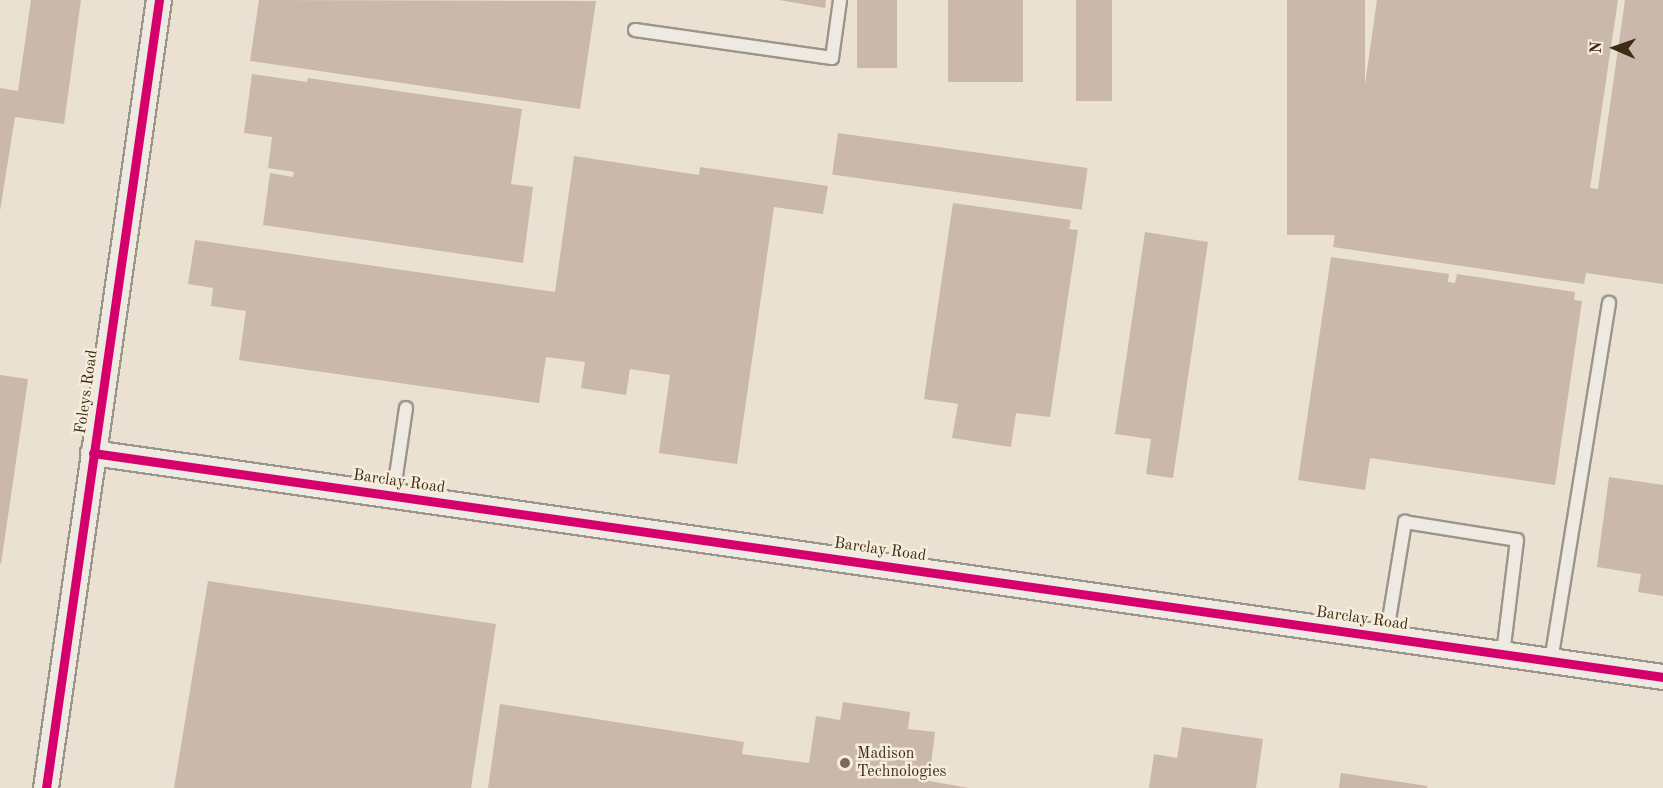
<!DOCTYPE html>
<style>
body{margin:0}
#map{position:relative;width:1663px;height:788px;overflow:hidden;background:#eae1d3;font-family:"Old Standard TT",serif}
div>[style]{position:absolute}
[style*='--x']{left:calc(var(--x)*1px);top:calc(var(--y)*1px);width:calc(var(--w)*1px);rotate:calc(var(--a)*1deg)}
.building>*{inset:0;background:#cab8ab;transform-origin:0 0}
.roads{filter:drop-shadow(2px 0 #9c958a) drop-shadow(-2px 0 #9c958a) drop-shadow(0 2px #9c958a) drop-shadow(0 -2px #9c958a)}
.service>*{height:12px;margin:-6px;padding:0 6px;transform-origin:6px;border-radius:6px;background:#eeeae2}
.minor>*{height:24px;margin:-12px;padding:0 12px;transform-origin:12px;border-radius:12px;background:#eeeae2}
.cycleway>*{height:9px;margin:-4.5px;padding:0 4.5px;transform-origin:4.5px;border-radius:4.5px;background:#d6006c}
.dots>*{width:16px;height:16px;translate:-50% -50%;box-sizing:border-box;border:3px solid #f7eddd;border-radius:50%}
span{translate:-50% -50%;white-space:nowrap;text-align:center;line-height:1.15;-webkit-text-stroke:5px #f7eddd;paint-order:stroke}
.street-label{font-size:16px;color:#3c2b15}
.poi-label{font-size:16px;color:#3c2b15}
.left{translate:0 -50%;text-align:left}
.north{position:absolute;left:1585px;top:18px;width:60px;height:60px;-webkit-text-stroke:4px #f7eddd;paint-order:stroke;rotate:272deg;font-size:16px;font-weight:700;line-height:24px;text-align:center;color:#3c2b15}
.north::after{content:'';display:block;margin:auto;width:21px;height:27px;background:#3c2b15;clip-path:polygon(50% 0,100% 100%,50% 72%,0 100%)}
</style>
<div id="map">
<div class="building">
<i style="clip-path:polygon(31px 0,81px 0,64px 124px,15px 117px,0 211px,0 88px,18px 91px)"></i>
<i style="clip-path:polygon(259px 0,596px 1px,580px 109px,250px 61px)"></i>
<i style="clip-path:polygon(779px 0,826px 0,825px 8px)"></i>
<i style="left:857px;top:0;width:40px;height:68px"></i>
<i style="left:948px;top:0;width:75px;height:82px"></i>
<i style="left:1076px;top:0;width:36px;height:101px"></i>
<i style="left:1287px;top:0;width:78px;height:235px"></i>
<i style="clip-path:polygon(1377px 0,1618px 0,1590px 188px,1598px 189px,1625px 0,1663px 0,1663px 284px,1586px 273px,1584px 284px,1333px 247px,1347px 153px,1355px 155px)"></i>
<i style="clip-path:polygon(252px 74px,307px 82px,308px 78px,522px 109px,511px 184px,533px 187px,523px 263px,263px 225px,270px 173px,293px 177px,294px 172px,268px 168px,272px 137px,244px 133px)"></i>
<i style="left:838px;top:133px;width:252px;height:42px;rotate:8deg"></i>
<i style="clip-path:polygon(574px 156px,699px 175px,700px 167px,828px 186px,823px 214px,774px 207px,737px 464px,659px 453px,670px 375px,630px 369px,626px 395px,581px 388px,585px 362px,546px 357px,539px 403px,239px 360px,246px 311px,211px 306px,213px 288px,188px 284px,195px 240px,555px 292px)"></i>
<i style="clip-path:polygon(953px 203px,1071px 220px,1069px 229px,1078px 230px,1050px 417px,1016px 413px,1011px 447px,952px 438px,958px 404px,924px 399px)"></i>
<i style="clip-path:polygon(1145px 232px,1208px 242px,1173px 478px,1146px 474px,1151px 439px,1115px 434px)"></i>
<i style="clip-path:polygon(1331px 257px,1449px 274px,1448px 282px,1455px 283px,1457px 274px,1575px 292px,1574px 300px,1582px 301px,1555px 485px,1370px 458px,1365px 490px,1298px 480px)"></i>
<i style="clip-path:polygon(0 375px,28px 379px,1px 564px,0 563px)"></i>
<i style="clip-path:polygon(1609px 477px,1663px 485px,1663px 596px,1638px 592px,1641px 574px,1597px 567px)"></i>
<i style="clip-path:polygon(208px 581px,496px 624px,471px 788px,174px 788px)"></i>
<i style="clip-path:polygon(843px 702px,910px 712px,908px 729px,935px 732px,929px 781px,969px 788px,488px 788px,500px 704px,744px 742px,742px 754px,809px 763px,816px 716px,840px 720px)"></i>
<i style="clip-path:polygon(1182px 727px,1263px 739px,1256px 788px,1149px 788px,1154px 754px,1177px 758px)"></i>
<i style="clip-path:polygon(1341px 773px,1427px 786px,1427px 788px,1339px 788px)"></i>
</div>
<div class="roads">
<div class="service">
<i style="--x:635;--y:30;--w:199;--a:8.1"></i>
<i style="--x:832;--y:58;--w:59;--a:-82.1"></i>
<i style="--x:393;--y:496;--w:89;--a:-81.6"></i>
<i style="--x:1386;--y:638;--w:118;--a:-80.7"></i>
<i style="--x:1405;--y:522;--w:113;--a:9.1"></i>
<i style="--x:1517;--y:540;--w:115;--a:97"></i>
<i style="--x:1551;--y:661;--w:363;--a:-80.8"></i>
</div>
<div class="minor">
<i style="--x:93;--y:453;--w:1586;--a:8.12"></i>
<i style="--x:46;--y:788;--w:796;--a:-81.84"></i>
</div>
</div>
<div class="cycleway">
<i style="--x:93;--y:453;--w:1586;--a:8.12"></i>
<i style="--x:46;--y:788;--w:796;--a:-81.84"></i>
</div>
<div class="dots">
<i style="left:845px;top:763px;background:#796b58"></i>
</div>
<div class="street-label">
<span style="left:87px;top:392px;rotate:-82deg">Foleys Road</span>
<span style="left:399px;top:482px;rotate:8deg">Barclay Road</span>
<span style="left:880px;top:550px;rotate:8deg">Barclay Road</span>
<span style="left:1362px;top:619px;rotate:8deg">Barclay Road</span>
</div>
<div class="poi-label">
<span class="left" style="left:857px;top:763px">Madison<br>Technologies</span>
</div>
<div class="north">N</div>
</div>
